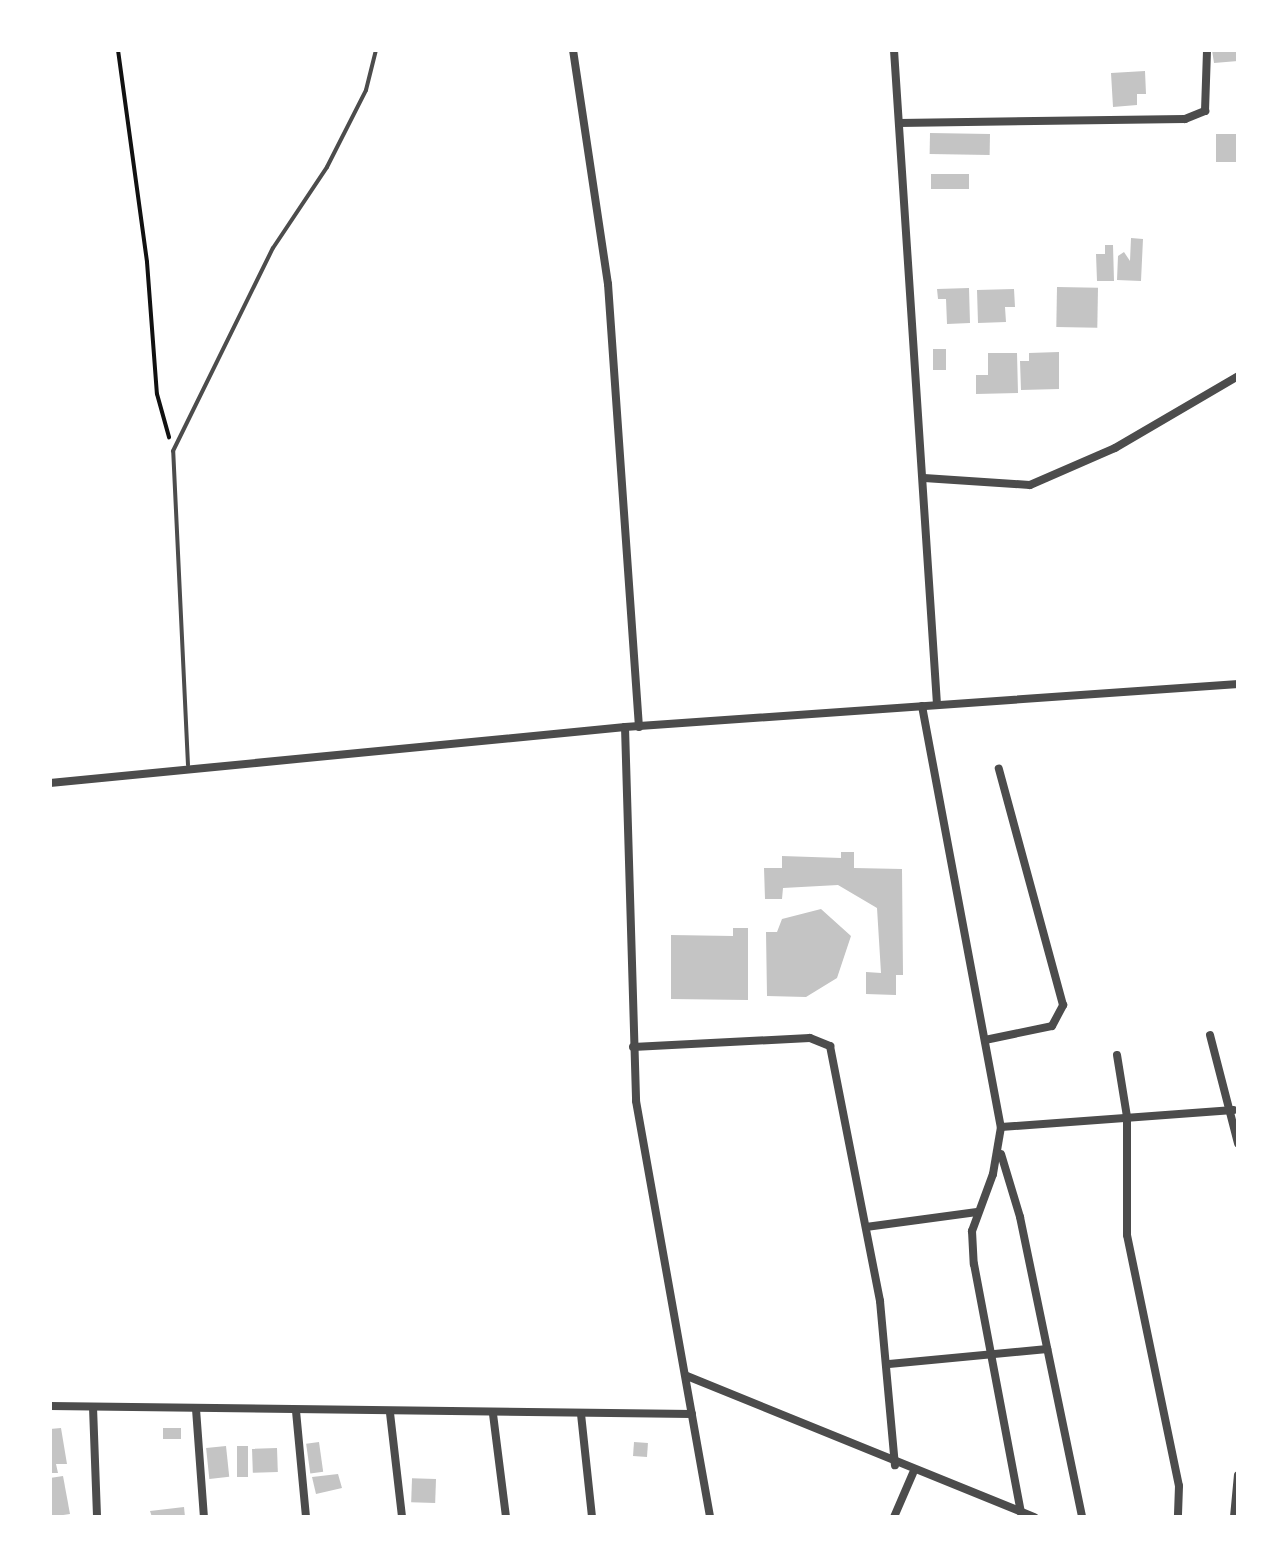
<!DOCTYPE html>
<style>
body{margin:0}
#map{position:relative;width:1288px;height:1567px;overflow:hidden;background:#fff;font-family:Jost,sans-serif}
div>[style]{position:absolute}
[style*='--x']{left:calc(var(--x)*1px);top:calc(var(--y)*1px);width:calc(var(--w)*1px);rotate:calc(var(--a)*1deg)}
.building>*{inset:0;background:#c4c4c4;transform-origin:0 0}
.path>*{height:4px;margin:-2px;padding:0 2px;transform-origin:2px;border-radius:2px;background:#111}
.service>*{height:4px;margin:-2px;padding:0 2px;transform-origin:2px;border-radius:2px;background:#4c4c4c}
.minor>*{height:8px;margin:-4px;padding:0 4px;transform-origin:4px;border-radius:4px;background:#4c4c4c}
span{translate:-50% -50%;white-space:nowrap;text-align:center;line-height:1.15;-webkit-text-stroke:8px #fff;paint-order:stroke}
.frame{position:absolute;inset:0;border:52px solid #fff;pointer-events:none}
</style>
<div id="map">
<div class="building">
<i style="clip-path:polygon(1212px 50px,1238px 50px,1238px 61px,1214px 63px)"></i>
<i style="clip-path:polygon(1145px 71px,1146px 94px,1137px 94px,1137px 105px,1113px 107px,1111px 73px)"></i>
<i style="left:930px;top:133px;width:60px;height:21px;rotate:1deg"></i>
<i style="left:1238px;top:134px;width:28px;height:22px;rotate:90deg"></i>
<i style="left:969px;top:174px;width:15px;height:38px;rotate:90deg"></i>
<i style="clip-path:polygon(1131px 238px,1143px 239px,1141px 281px,1117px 280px,1118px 256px,1124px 252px,1130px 261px)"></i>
<i style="clip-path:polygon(1105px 245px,1113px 245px,1114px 281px,1097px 281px,1096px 254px,1105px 254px)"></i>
<i style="left:1057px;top:287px;width:41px;height:40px;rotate:1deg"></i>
<i style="clip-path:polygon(969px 288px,970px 323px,947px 324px,946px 299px,938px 299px,937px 289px)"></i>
<i style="clip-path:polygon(1014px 289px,1015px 307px,1005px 307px,1006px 322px,978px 323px,977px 290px)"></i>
<i style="left:933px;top:349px;width:13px;height:21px"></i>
<i style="clip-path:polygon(1059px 352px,1059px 389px,1021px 390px,1020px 361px,1029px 361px,1029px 353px)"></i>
<i style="clip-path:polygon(988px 353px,1017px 353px,1018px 393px,976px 394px,976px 375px,988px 375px)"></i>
<i style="clip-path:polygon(841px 852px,854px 852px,854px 868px,902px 869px,903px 975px,896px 975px,896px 995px,866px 994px,866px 972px,881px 973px,877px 908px,838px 885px,783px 888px,782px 899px,765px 899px,764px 868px,782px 868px,782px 856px,841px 858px)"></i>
<i style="clip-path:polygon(821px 909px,851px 936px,837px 978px,806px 997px,767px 996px,766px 932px,777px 932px,782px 919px)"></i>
<i style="clip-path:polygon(733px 928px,748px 928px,748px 1000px,671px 999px,671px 935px,733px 936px)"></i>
<i style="clip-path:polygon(61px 1428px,67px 1464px,56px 1464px,58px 1473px,50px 1473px,50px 1429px)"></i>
<i style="left:181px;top:1428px;width:11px;height:18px;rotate:90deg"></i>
<i style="left:319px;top:1442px;width:30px;height:13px;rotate:82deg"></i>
<i style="left:634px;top:1442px;width:14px;height:14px;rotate:4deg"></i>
<i style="left:226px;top:1446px;width:31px;height:20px;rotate:84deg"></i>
<i style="left:237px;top:1446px;width:11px;height:31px"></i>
<i style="left:277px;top:1448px;width:24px;height:25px;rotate:88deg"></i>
<i style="clip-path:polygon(338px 1474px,342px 1488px,316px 1494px,312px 1477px)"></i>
<i style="clip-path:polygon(63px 1476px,70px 1514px,50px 1517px,50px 1478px)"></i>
<i style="left:436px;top:1479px;width:24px;height:24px;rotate:92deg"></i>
<i style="clip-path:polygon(184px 1507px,185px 1517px,152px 1517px,150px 1511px)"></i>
</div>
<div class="path">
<i style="--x:118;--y:50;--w:214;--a:82.2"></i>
<i style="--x:147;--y:262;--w:132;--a:85.7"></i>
<i style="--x:157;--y:394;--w:45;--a:74.4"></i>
</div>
<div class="service">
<i style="--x:50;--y:539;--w:33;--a:90"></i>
<i style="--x:188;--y:765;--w:314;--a:-92.7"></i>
<i style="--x:173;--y:451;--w:226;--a:-63.8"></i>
<i style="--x:273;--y:248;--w:97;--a:-56.3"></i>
<i style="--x:327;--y:167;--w:86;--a:-63.1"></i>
<i style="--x:366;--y:90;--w:41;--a:-76"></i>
</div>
<div class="minor">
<i style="--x:573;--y:50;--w:237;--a:81.5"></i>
<i style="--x:608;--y:284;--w:444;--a:86"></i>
<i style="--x:894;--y:50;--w:656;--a:86.24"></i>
<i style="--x:899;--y:123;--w:286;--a:-0.8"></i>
<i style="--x:1185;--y:119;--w:22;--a:-22"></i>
<i style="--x:1205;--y:111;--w:61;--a:-88.1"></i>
<i style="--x:924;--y:478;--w:106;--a:3.8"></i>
<i style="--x:1030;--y:485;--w:93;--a:-23.5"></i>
<i style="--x:1115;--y:448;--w:143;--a:-30.3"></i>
<i style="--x:922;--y:706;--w:428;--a:79.4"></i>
<i style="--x:1001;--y:1127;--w:48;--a:99.7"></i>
<i style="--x:993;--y:1174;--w:61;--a:110.2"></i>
<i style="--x:972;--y:1231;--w:33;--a:87"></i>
<i style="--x:974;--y:1264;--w:253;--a:79.3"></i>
<i style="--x:625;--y:727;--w:374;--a:88.3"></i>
<i style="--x:636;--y:1101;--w:423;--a:79.9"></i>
<i style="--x:50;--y:783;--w:578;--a:-5.56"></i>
<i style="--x:625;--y:727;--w:615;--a:-4.01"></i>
<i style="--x:1210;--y:1035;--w:112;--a:75.5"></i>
<i style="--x:985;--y:1040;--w:68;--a:-11.8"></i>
<i style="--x:1052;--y:1026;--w:24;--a:-62"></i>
<i style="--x:1063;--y:1005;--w:245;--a:-105.2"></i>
<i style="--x:633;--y:1047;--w:177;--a:-2.9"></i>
<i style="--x:810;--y:1038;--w:22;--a:22"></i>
<i style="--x:830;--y:1046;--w:260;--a:78.9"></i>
<i style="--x:880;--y:1301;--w:165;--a:84.8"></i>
<i style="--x:1117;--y:1055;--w:63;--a:80.8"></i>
<i style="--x:1127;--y:1117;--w:118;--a:90"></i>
<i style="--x:1127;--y:1235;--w:256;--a:78.3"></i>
<i style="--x:1179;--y:1486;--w:31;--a:92"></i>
<i style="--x:1001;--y:1127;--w:233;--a:-4.2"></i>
<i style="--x:1001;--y:1154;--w:66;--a:73.2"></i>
<i style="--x:1020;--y:1217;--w:306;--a:78.3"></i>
<i style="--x:866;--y:1227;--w:112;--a:-7.7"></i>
<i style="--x:889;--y:1364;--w:159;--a:-5.4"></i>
<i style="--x:687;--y:1376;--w:375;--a:22.1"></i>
<i style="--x:50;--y:1406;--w:642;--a:0.71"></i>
<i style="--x:93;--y:1407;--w:110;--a:87.9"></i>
<i style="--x:196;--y:1409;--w:108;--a:85.8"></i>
<i style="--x:296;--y:1411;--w:106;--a:84.6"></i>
<i style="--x:390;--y:1413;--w:105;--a:83.4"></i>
<i style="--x:493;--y:1414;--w:104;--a:82.8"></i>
<i style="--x:581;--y:1414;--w:104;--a:83.9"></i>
<i style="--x:894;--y:1517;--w:48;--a:-66.6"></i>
<i style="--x:1234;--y:1517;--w:42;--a:-84.6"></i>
</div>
<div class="frame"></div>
</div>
